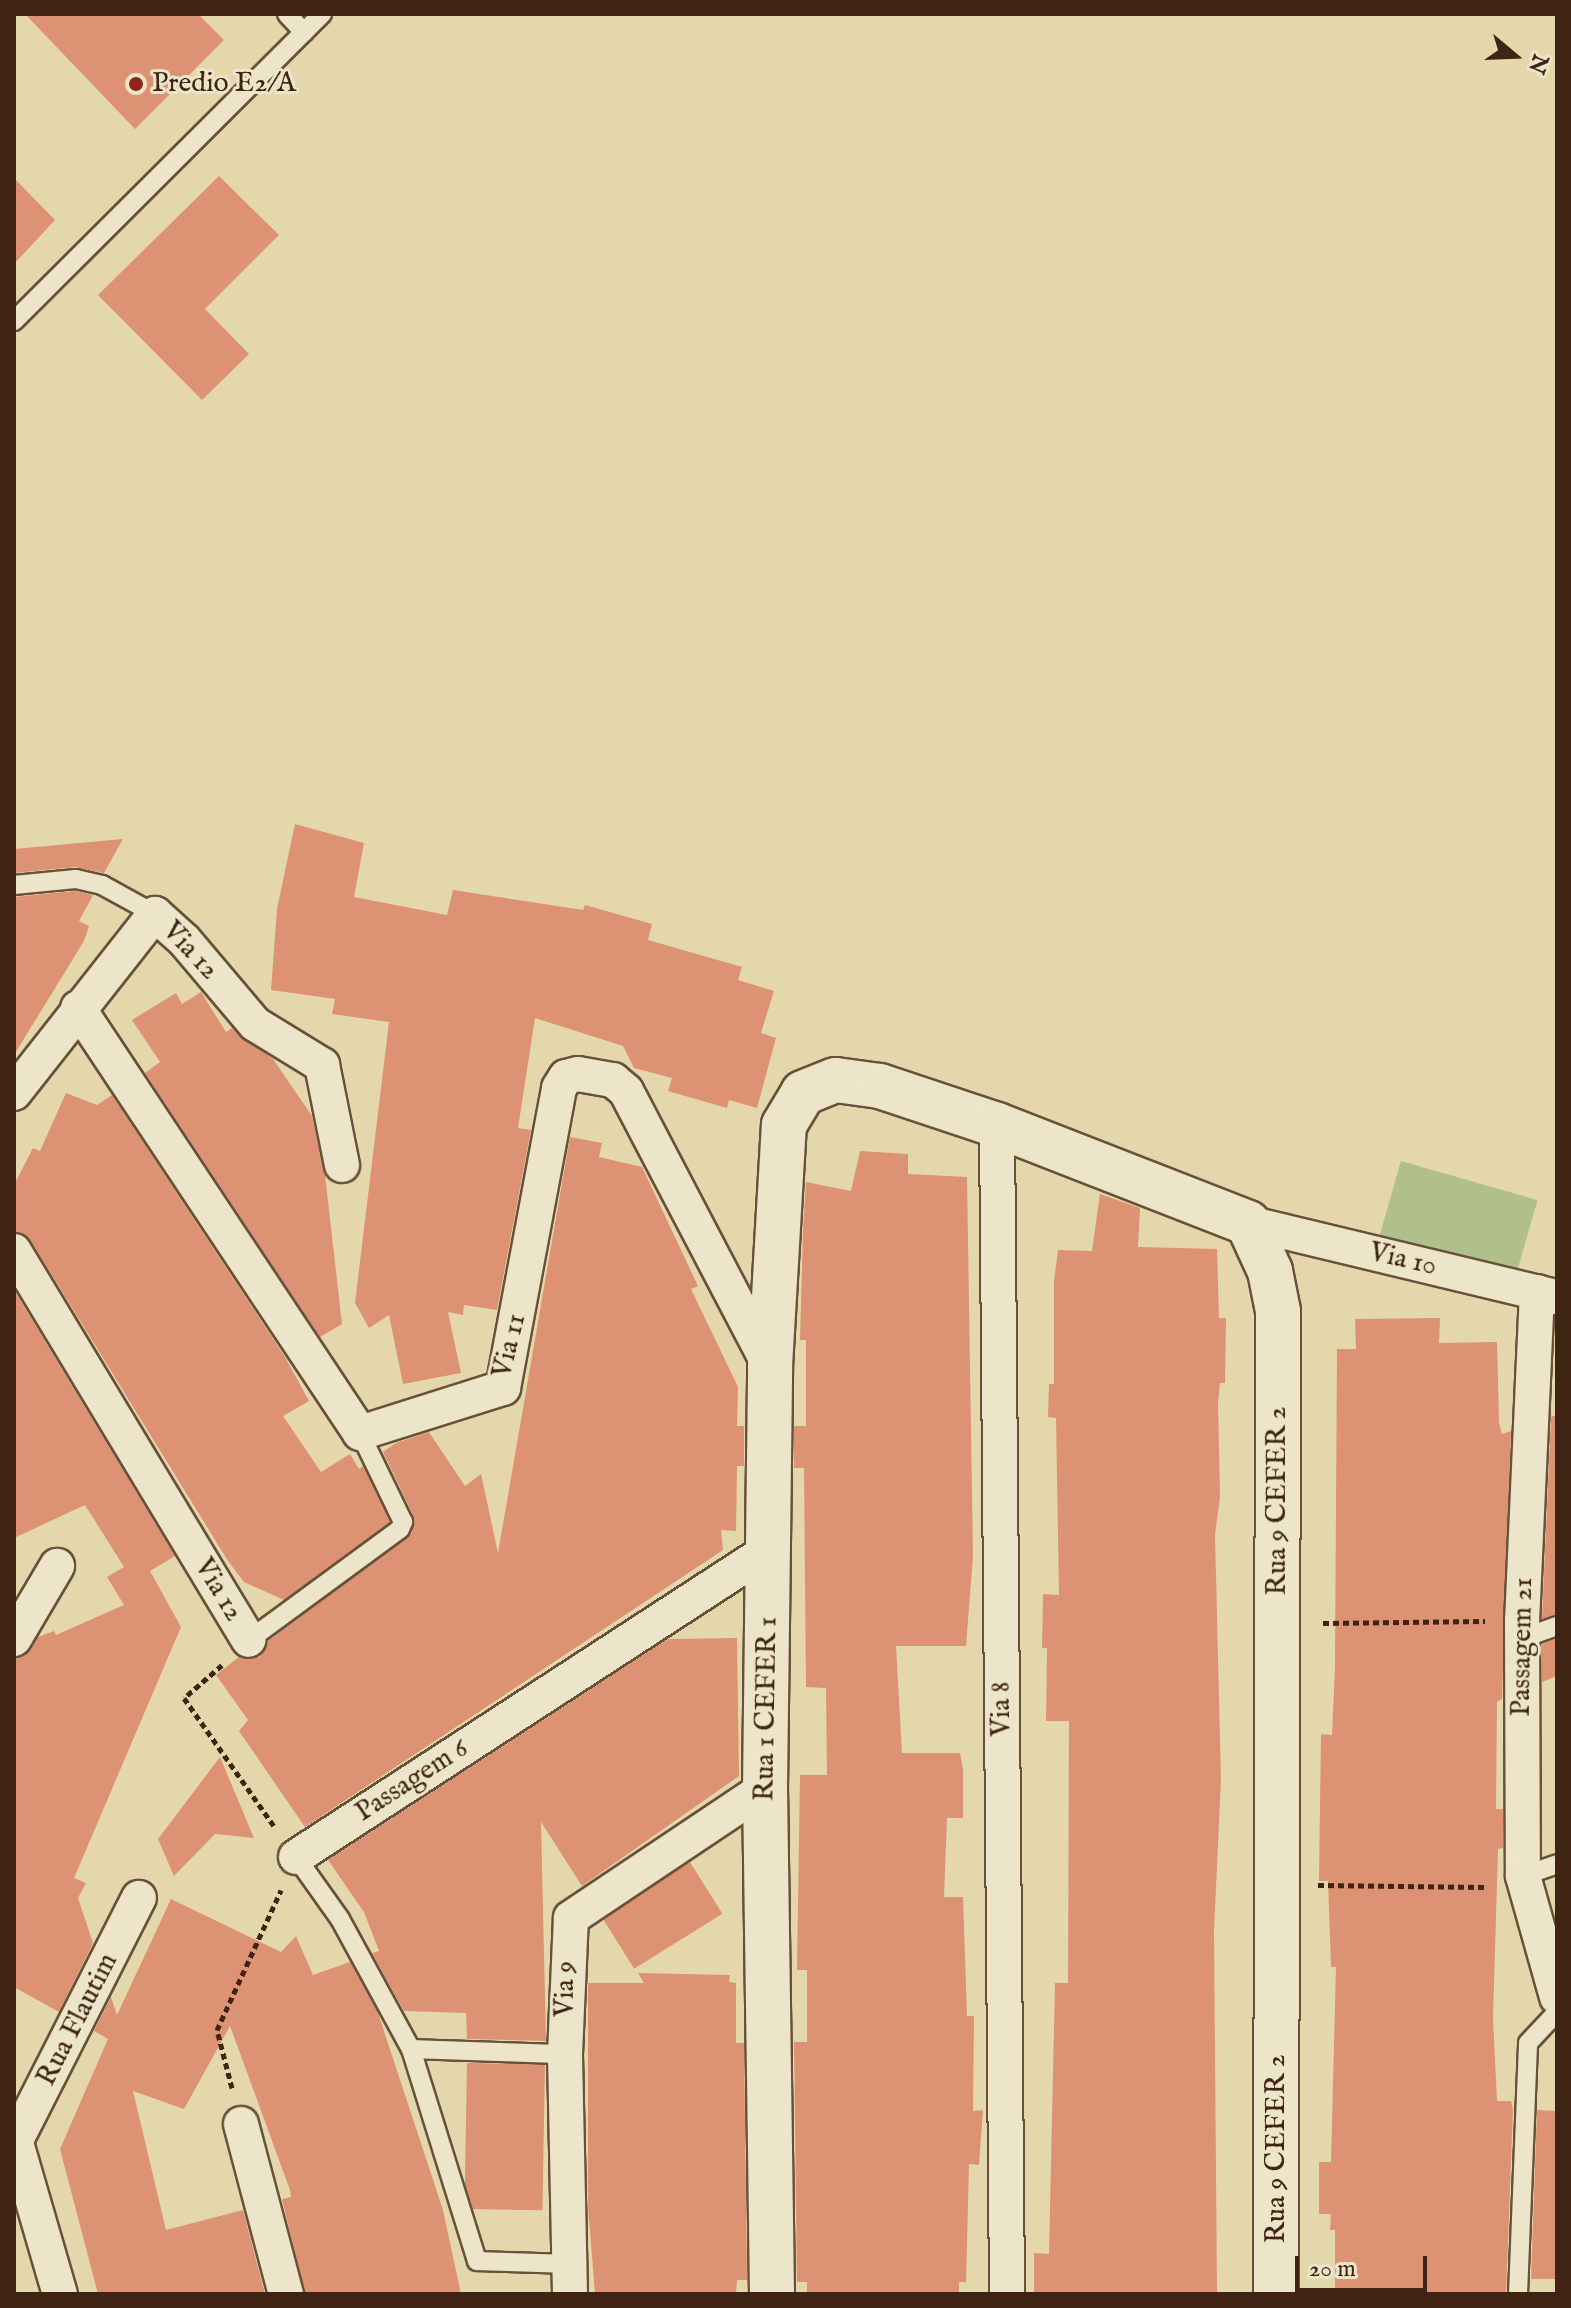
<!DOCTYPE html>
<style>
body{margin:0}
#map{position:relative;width:1571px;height:2308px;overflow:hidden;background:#e4d7ac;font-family:"IM FELL English",serif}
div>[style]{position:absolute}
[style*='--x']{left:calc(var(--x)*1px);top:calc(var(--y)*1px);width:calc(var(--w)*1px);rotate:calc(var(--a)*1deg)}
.green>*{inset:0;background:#b0bf8c;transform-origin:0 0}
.building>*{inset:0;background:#dd9274;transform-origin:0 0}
.path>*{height:5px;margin-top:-2.5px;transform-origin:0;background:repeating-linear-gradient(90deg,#3f2413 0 6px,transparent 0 10px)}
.roads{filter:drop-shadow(2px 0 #685139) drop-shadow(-2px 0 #685139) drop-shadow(0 2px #685139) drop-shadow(0 -2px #685139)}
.lane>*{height:18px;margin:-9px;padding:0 9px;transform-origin:9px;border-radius:9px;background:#ede5c9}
.street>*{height:34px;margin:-17px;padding:0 17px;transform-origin:17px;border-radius:17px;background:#ede5c9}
.secondary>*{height:44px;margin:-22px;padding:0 22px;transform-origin:22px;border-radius:22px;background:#ede5c9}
.dots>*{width:22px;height:22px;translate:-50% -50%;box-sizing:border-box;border:4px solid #ede5c9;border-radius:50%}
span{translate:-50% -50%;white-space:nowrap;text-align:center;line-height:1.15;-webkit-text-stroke:6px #ede5c9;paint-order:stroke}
.poi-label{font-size:28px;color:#3f2413}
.left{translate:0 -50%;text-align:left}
.street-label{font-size:28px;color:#3f2413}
.frame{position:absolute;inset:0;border:16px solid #3f2413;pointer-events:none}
.north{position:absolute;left:1475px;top:16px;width:80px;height:80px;-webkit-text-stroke:6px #ede5c9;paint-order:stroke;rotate:109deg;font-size:22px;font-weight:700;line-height:32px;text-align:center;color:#3f2413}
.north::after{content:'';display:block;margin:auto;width:28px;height:36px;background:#3f2413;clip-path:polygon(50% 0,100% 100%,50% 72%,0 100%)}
.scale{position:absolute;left:1295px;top:2256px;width:132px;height:36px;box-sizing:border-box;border:4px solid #3f2413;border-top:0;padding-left:10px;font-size:24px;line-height:28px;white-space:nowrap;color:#3f2413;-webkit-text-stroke:6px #ede5c9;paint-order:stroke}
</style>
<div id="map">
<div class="green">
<i style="left:1401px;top:1161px;width:142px;height:85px;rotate:16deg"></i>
</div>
<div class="building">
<i style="clip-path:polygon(25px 14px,198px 14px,224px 40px,135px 129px)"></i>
<i style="clip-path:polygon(219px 176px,279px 235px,205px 309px,249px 354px,202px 400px,98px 295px)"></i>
<i style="clip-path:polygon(14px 178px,55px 220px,14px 264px)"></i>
<i style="clip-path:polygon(295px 824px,364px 843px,354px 897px,447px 915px,453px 890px,583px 910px,585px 905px,652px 924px,648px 940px,742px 967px,738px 980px,774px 991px,761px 1033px,776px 1038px,757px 1108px,729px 1100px,727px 1108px,668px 1091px,672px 1078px,634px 1068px,623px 1046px,535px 1018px,518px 1128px,531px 1130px,497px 1310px,464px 1305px,463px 1315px,448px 1312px,461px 1373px,403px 1384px,389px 1315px,369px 1328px,355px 1303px,389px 1022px,332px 1014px,335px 999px,271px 990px,277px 909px)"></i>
<i style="clip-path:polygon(123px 839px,104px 873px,75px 867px,14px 873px,14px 849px)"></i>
<i style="clip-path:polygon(75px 891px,93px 895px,79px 921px,89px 926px,84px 941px,14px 1055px,14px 897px)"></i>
<i style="clip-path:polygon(201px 992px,226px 1032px,232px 1028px,273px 1059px,312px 1116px,325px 1175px,342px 1324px,320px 1337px,145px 1073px,160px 1062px,132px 1020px,176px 993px,182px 1004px)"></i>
<i style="clip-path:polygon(66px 1093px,97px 1105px,112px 1095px,285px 1357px,309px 1401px,283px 1416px,321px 1472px,350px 1454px,359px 1469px,363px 1466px,390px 1522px,284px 1600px,244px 1582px,228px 1561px,31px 1241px,14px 1231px,14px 1185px,33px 1148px,40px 1151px)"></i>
<i style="clip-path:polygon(570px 1137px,602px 1143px,599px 1157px,642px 1167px,698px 1286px,691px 1289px,738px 1387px,737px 1426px,744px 1426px,744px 1466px,737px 1466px,736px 1531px,721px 1530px,723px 1550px,305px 1827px,239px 1731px,248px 1720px,216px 1675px,239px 1657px,260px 1657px,269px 1640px,411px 1534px,414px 1517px,383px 1452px,396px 1443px,429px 1432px,465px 1486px,481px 1474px,498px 1553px)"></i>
<i style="clip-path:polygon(860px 1151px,908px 1154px,908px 1174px,967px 1177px,973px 1556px,966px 1646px,896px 1646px,902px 1753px,960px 1753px,963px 1769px,963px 1818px,947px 1818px,944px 1897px,963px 1897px,967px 2016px,974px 2016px,973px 2111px,983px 2110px,979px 2165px,969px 2164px,966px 2282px,959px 2282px,959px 2294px,807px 2294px,807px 2282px,797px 2282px,794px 2042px,807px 2042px,807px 1970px,797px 1970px,800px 1775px,827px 1775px,826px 1688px,806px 1687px,804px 1468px,794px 1468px,794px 1426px,806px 1426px,806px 1340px,800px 1340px,803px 1230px,806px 1182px,851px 1191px)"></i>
<i style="clip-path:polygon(1100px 1194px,1140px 1208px,1138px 1247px,1217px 1249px,1219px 1318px,1226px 1318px,1225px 1383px,1220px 1383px,1218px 1403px,1220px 1497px,1215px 1535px,1221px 1779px,1214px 1930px,1217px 2294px,1034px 2294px,1034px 2253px,1049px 2254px,1055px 1983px,1068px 1983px,1069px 1721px,1046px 1721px,1047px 1648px,1042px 1648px,1043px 1594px,1059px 1595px,1056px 1418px,1048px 1417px,1049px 1384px,1054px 1384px,1054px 1281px,1058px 1250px,1092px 1251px)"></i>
<i style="clip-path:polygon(14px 1290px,175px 1556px,150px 1571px,181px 1627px,74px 1878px,86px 1883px,78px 1898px,93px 1943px,59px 2012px,14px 1987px,14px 1659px,24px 1656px,38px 1637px,54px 1631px,56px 1635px,124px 1605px,107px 1577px,124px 1567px,85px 1505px,14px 1538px)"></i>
<i style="clip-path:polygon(1440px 1318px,1439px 1343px,1497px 1342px,1499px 1423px,1502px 1434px,1511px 1431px,1502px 1699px,1497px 1702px,1496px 1809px,1503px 1809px,1503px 1848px,1498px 1849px,1493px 2018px,1497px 2101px,1511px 2101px,1513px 2109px,1506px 2294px,1335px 2294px,1335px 2230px,1330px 2230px,1331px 2214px,1319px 2214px,1319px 2162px,1331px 2162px,1336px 1967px,1331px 1967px,1328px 1881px,1319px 1881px,1321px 1734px,1332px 1735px,1335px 1667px,1337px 1349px,1356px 1349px,1355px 1319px)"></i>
<i style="clip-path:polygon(1557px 1415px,1557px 1614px,1542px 1619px,1551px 1417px)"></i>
<i style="clip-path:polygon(737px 1638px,739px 1776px,582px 1886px,541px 1822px,546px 2041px,467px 2039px,466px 2013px,404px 2011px,372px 1953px,379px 1951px,364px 1912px,328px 1860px,668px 1639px)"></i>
<i style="clip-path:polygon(1557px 1639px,1557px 1676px,1542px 1682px,1542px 1644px)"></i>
<i style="clip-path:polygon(220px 1757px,254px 1838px,215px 1834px,174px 1876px,158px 1839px)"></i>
<i style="left:690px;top:1862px;width:61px;height:104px;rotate:58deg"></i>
<i style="clip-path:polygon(171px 1899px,281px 1952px,296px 1936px,313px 1975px,350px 1962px,378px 2013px,443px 2210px,461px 2294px,305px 2294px,282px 2199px,291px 2197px,290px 2190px,230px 2026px,184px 2109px,133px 2091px,166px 2230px,243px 2210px,265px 2294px,98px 2294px,60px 2149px,108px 2039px,94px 2031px,111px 1997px,117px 2015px)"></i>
<i style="clip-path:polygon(638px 1973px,730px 1975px,729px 1982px,736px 1983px,736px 2043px,744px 2043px,747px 2280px,737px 2280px,736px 2294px,595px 2294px,588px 2206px,588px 1983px,644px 1983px)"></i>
<i style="left:467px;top:2063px;width:78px;height:146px;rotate:1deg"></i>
<i style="clip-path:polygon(1537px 2110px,1557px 2111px,1557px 2279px,1531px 2279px)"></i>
</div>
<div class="path">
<i style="--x:1323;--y:1623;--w:162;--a:-0.7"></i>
<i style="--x:222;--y:1665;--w:50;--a:139"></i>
<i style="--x:184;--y:1698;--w:156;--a:54.9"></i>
<i style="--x:1318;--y:1885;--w:166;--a:0.7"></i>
<i style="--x:232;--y:2088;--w:60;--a:-104.5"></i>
<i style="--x:217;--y:2030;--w:154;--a:-65.4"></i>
</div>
<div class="roads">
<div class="lane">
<i style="--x:287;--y:14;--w:25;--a:47"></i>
<i style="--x:14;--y:321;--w:435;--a:-44.9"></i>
<i style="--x:14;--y:885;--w:62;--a:-5.5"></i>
<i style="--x:76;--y:879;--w:27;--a:13"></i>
<i style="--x:102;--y:885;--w:60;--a:28.7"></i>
<i style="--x:1521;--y:1639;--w:38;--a:-20"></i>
<i style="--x:249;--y:1640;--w:187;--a:-36.3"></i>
<i style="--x:400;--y:1529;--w:8;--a:-67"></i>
<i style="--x:403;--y:1522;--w:99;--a:-115.8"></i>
<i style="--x:296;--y:1857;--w:76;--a:54.6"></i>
<i style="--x:340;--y:1919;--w:148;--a:61.4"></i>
<i style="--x:411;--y:2049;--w:222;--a:72.7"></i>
<i style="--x:477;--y:2261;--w:92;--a:1.9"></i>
<i style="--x:1523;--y:1876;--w:36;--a:-19"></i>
<i style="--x:411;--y:2049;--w:154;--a:1.9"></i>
<i style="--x:1518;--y:2294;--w:251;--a:-87.7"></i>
<i style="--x:1528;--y:2043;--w:42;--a:-46.9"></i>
</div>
<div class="street">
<i style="--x:78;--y:1008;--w:510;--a:56.43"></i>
<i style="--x:360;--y:1433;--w:150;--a:-17.5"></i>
<i style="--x:503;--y:1388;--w:305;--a:-79.4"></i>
<i style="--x:559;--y:1088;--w:13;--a:-58"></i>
<i style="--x:566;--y:1077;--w:12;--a:-14"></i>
<i style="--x:578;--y:1074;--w:36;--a:10"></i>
<i style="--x:613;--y:1080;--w:17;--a:40"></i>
<i style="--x:626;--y:1091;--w:310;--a:62.4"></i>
<i style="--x:14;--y:1093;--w:228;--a:-51.8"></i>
<i style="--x:155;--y:914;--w:39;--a:42"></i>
<i style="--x:184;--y:940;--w:110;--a:49.8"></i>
<i style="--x:255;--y:1024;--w:79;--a:31.5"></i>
<i style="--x:322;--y:1065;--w:102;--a:78.7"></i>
<i style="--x:997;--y:1125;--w:1169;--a:89.51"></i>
<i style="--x:1248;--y:1223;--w:318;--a:13.5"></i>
<i style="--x:14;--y:1251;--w:454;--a:58.9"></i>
<i style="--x:1537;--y:1292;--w:329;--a:92.6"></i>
<i style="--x:1522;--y:1621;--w:255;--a:89.8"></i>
<i style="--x:1523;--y:1876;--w:126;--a:74.3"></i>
<i style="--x:14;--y:1639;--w:85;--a:-59.5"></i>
<i style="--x:296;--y:1857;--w:565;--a:-33.02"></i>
<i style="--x:241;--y:2124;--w:176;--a:75.2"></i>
<i style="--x:14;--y:2136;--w:165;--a:73.8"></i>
<i style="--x:14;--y:2144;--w:276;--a:-63.1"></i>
<i style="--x:570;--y:2294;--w:240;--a:-91.2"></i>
<i style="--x:565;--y:2054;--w:136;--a:-87.5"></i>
<i style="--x:571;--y:1918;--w:234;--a:-33.8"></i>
</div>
<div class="secondary">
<i style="--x:772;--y:2294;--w:506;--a:-90.79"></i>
<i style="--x:765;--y:1788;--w:422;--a:-89.3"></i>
<i style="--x:770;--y:1366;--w:241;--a:-86.7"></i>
<i style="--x:784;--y:1125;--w:37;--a:-59"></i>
<i style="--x:803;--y:1093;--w:35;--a:-22"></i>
<i style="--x:836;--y:1080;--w:44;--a:7.8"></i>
<i style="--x:880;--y:1086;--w:123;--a:18.4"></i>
<i style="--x:997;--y:1125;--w:269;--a:21.3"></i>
<i style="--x:1248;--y:1223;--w:53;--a:65.4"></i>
<i style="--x:1270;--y:1271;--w:41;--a:78.7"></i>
<i style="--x:1278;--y:1311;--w:983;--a:90.12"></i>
</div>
</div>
<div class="dots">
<i style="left:136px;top:84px;background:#8f2418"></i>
</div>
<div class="poi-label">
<span class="left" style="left:152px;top:84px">Predio E2/A</span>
</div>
<div class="street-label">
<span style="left:190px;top:951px;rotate:47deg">Via 12</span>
<span style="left:1403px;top:1260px;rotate:13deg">Via 10</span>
<span style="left:510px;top:1346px;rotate:-76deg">Via 11</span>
<span style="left:1278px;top:1501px;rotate:-90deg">Rua 9 CEFER 2</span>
<span style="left:218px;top:1590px;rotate:59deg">Via 12</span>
<span style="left:1523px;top:1647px;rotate:-89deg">Passagem 21</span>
<span style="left:767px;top:1709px;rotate:-89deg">Rua 1 CEFER 1</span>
<span style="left:1002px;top:1709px;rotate:-91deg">Via 8</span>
<span style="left:412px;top:1781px;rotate:-33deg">Passagem 6</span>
<span style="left:566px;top:1989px;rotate:-89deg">Via 9</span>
<span style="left:78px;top:2020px;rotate:-63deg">Rua Flautim</span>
<span style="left:1277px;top:2149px;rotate:-90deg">Rua 9 CEFER 2</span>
</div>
<div class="frame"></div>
<div class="north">N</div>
<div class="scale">20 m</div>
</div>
